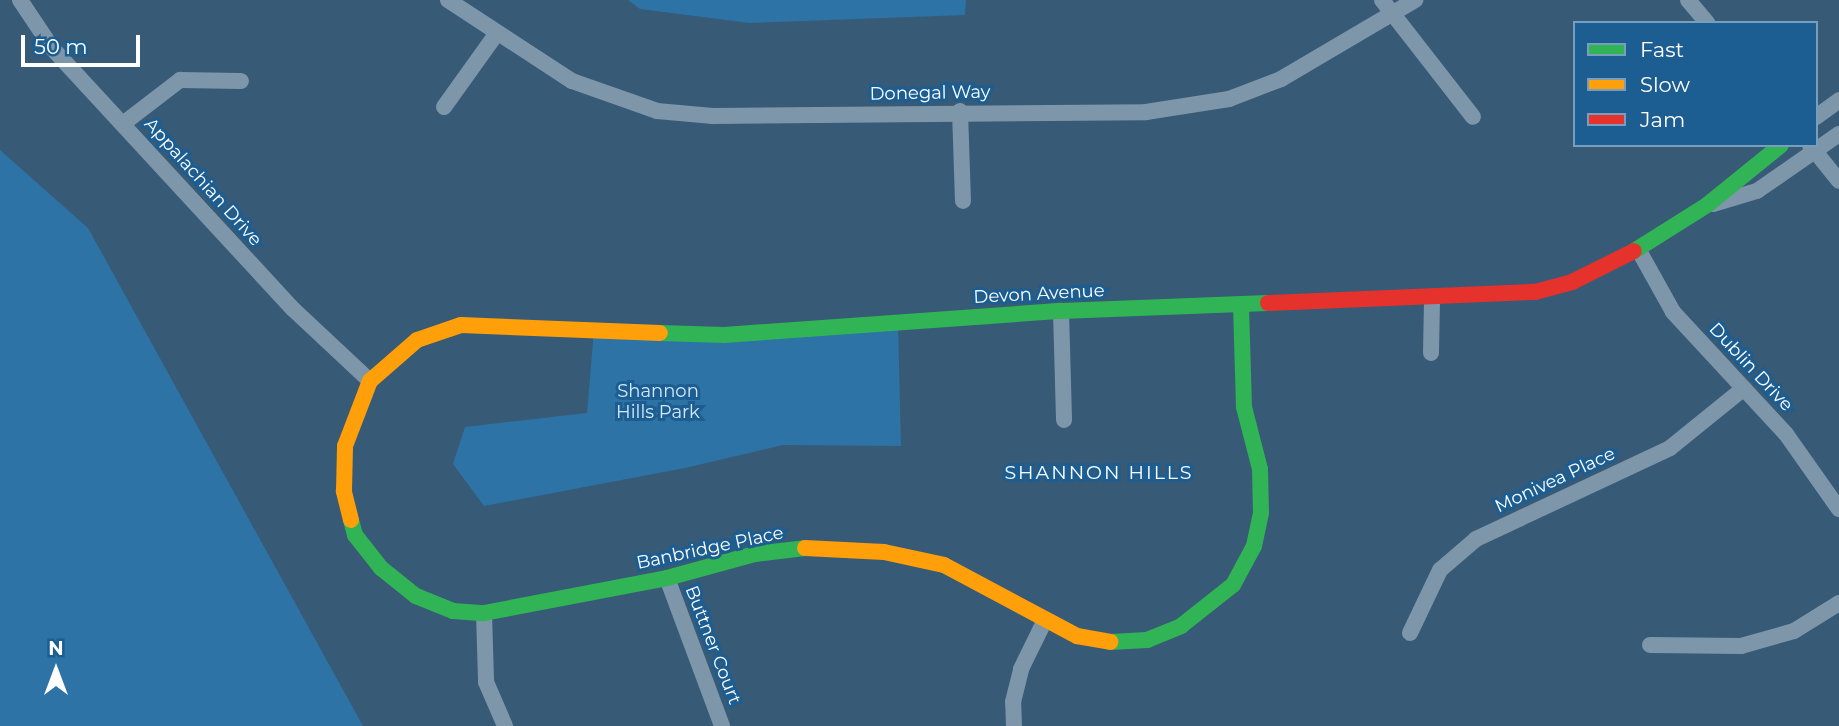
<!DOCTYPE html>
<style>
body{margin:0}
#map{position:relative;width:1839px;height:726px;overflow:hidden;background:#375a76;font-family:Montserrat,sans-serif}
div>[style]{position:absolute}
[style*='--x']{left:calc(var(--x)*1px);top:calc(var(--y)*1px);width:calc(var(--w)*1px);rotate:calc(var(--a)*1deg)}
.green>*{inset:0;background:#2d73a6}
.street>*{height:16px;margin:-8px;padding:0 8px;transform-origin:8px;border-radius:8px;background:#7e96a9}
.fast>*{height:16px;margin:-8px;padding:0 8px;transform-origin:8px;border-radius:8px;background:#30b455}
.slow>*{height:16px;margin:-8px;padding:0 8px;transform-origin:8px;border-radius:8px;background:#ff9f0a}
.jam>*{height:16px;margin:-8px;padding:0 8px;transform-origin:8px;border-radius:8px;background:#e5322d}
span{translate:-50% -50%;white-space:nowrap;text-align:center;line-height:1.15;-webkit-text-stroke:6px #1c5e91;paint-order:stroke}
.street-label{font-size:18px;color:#fff}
.park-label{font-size:18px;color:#d2e9fa}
.neighbourhood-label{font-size:19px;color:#fff;letter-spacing:2px}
.legend{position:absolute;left:1573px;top:21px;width:245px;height:126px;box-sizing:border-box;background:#1c5e91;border:2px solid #779ebd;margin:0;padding:9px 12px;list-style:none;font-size:21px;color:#fff}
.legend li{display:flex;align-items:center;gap:14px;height:35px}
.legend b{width:35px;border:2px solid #779ebd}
.north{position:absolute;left:21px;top:635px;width:70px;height:70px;-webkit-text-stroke:5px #1c5e91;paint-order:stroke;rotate:0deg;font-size:19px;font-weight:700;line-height:28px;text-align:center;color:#fff}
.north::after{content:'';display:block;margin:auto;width:24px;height:32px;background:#fff;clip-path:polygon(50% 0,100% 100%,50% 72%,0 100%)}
.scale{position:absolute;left:21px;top:35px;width:119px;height:32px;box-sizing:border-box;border:4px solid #fff;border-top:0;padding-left:9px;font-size:21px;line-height:24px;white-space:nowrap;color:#fff;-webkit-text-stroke:5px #1c5e91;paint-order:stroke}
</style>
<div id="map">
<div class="green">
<i style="clip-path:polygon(628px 0,966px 0,965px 15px,749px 23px,640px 9px)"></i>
<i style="clip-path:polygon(0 150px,88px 228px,363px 726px,0 726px)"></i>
<i style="clip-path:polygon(898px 323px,901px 446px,783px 445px,685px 468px,484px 506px,453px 464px,465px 427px,587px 413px,594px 330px)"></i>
</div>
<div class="street">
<i style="--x:20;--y:0;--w:58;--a:56.3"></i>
<i style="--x:52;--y:48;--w:355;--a:47.3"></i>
<i style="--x:293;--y:309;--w:105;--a:43.1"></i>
<i style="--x:448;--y:0;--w:148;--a:33.2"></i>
<i style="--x:572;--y:81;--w:90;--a:19.4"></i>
<i style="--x:657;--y:111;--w:56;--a:5.1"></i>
<i style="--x:713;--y:116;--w:433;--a:-0.5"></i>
<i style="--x:1146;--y:112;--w:84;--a:-8.9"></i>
<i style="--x:1229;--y:99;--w:56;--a:-21"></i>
<i style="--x:1281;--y:79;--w:156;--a:-30.5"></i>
<i style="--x:1382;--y:0;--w:148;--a:52.1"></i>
<i style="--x:1688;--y:0;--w:30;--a:50"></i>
<i style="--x:444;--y:107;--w:91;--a:-54.4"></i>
<i style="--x:960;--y:111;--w:90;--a:88.1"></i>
<i style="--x:1816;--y:117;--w:29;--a:-36"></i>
<i style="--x:124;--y:123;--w:71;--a:-37.5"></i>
<i style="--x:180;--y:80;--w:61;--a:0.9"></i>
<i style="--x:1810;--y:145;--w:46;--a:51.1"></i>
<i style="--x:1713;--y:204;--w:46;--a:-16.5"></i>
<i style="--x:1757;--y:191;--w:100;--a:-34.8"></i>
<i style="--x:1638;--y:249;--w:72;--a:60.9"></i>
<i style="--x:1673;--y:312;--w:166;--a:47.2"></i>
<i style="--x:1786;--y:434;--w:92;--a:54.8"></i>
<i style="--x:1061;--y:311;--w:109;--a:88.4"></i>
<i style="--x:1431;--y:353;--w:53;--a:-88.9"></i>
<i style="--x:667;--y:578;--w:158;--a:69.6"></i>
<i style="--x:484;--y:613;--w:69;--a:88.3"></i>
<i style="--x:486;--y:682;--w:48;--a:66.6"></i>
<i style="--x:1410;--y:633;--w:70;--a:-64.5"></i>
<i style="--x:1440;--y:570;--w:48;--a:-40.7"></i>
<i style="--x:1476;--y:539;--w:214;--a:-25.1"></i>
<i style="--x:1670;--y:448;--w:95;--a:-39"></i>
<i style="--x:1650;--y:645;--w:91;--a:0.6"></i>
<i style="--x:1741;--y:646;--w:55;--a:-15.8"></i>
<i style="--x:1794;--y:631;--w:53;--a:-31.9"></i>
<i style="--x:1014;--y:726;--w:24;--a:-92"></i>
<i style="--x:1013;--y:702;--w:34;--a:-76"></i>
<i style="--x:1021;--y:669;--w:52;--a:-63.9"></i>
</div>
<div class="fast">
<i style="--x:1634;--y:251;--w:86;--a:-32.2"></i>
<i style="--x:1707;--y:205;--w:95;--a:-39"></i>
<i style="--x:660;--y:333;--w:64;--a:1.8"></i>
<i style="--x:724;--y:335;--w:338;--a:-4.1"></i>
<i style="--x:1061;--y:311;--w:207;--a:-2.2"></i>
<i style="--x:351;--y:520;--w:16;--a:75"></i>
<i style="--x:355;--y:535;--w:42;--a:51.8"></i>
<i style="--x:381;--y:568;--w:45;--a:38.7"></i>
<i style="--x:416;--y:596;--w:40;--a:22"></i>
<i style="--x:453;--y:611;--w:31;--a:4"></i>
<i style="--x:484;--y:613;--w:186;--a:-10.8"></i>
<i style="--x:667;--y:578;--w:91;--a:-15.3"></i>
<i style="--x:755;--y:554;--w:50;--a:-6.8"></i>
<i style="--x:1110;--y:642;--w:37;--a:-3"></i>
<i style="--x:1147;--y:640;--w:37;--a:-22"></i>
<i style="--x:1181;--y:626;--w:66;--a:-38.3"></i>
<i style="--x:1233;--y:585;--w:44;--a:-61.7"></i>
<i style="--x:1254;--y:546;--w:34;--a:-78"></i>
<i style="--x:1261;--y:513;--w:44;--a:-91.3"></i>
<i style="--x:1260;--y:469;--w:64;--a:-104.5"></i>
<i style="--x:1244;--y:407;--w:102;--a:-91.7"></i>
</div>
<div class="slow">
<i style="--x:351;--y:520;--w:30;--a:-104"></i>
<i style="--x:344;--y:491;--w:45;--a:-88.7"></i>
<i style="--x:345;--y:446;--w:70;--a:-69"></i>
<i style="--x:370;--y:381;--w:62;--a:-41.1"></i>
<i style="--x:417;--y:340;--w:46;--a:-18.8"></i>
<i style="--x:461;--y:325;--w:199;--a:2.3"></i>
<i style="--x:805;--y:548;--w:79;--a:2.9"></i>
<i style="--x:884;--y:552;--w:61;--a:12.2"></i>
<i style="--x:944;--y:565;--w:151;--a:28.1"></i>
<i style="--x:1077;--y:636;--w:34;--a:10"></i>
</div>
<div class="jam">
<i style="--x:1268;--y:303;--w:267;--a:-2.4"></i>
<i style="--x:1535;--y:292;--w:38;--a:-15"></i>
<i style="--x:1572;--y:282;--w:69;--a:-26.6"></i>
</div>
<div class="street-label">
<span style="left:930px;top:93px;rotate:-1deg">Donegal Way</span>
<span style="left:203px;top:182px;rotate:48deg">Appalachian Drive</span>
<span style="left:1039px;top:294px;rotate:-3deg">Devon Avenue</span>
<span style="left:1751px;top:367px;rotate:47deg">Dublin Drive</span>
<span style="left:1555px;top:480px;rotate:-25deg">Monivea Place</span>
<span style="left:710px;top:548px;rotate:-12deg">Banbridge Place</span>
<span style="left:713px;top:645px;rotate:69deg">Buttner Court</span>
</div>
<div class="park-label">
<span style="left:658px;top:402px">Shannon<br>Hills Park</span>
</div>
<div class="neighbourhood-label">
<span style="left:1099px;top:473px">SHANNON HILLS</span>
</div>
<ul class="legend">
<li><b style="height:9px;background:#30b455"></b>Fast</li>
<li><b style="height:9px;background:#ff9f0a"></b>Slow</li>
<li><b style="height:9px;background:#e5322d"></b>Jam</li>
</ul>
<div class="north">N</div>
<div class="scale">50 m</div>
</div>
